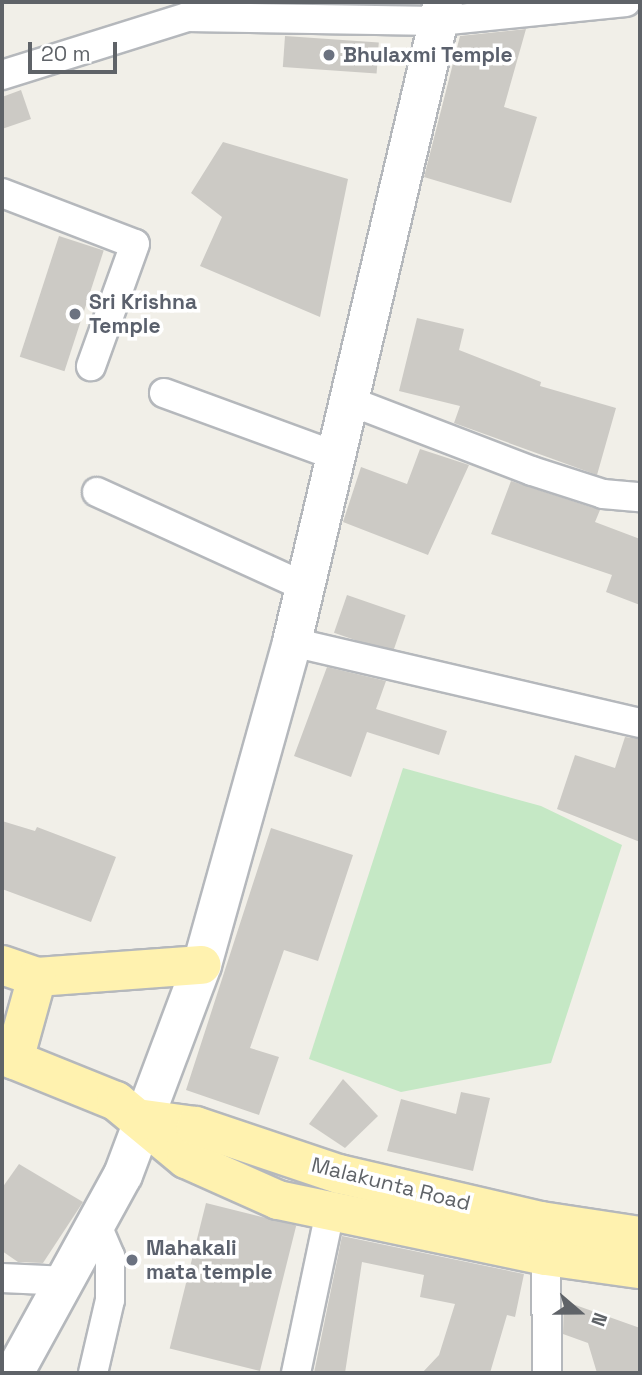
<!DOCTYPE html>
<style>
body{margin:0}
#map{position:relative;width:642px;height:1375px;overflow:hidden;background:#f1efe8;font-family:"Space Grotesk",sans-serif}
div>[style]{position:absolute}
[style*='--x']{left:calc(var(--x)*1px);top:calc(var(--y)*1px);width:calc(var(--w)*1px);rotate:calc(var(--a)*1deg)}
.green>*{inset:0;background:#c5e8c5}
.building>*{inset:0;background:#cccac5;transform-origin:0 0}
.roads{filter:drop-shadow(2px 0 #b5b8bc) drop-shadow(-2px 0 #b5b8bc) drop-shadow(0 2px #b5b8bc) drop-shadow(0 -2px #b5b8bc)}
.minor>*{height:28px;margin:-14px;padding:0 14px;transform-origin:14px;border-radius:14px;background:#fff}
.secondary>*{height:38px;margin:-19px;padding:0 19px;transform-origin:19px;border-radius:19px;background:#fff}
.primary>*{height:38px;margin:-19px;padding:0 19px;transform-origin:19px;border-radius:19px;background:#fff2af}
.dots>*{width:19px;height:19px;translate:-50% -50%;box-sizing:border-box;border:4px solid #fff;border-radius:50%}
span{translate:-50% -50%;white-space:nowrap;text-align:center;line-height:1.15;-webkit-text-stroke:7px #fff;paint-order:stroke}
.worship-label{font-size:21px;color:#5b616d;font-weight:700}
.left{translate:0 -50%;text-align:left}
.street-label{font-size:21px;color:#5f6368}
.frame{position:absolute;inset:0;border:4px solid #5f6368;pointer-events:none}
.north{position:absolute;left:544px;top:1277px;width:70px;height:70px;-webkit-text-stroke:5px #fff;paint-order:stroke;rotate:110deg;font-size:19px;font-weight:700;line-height:28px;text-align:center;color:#5f6368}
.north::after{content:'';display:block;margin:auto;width:24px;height:32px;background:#5f6368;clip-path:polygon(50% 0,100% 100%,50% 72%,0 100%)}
.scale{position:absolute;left:28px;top:42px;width:89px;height:32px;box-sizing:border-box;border:4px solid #5f6368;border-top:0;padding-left:9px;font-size:21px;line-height:24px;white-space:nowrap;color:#5f6368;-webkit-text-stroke:5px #fff;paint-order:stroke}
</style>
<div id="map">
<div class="green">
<i style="clip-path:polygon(403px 768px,541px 806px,622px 845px,551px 1063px,401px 1092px,309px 1059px)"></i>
</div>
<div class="building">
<i style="clip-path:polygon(526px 29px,504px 107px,537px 117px,511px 203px,424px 177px,460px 36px)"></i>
<i style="left:285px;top:36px;width:94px;height:31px;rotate:4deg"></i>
<i style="clip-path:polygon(21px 90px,31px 119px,2px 129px,2px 97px)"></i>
<i style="clip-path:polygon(223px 142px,348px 179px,320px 317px,200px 266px,222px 217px,191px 193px)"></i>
<i style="left:59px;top:236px;width:47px;height:127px;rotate:18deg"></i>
<i style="clip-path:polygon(417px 318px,464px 329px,459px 350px,541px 382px,540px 386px,616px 408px,597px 475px,454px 423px,460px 406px,399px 391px)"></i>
<i style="clip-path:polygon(420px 449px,469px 465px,428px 555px,343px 522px,361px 467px,407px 484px)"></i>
<i style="clip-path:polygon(511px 481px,600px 510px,595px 522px,640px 539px,640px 605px,606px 592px,612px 575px,491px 534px)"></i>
<i style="left:347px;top:595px;width:62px;height:40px;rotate:19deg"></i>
<i style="clip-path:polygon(327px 667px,386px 681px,376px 709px,447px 731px,439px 755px,367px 732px,351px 777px,294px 756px)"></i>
<i style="clip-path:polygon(625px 737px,640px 739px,640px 842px,557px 809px,575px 755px,615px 768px)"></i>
<i style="clip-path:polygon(2px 821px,35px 831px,37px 827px,116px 857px,91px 922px,2px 889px)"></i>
<i style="clip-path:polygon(271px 828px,353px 855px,318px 961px,284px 950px,250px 1048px,279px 1057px,259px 1115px,186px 1090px)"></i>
<i style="clip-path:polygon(343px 1079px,378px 1116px,345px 1148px,309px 1124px)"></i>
<i style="clip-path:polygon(461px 1092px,490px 1098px,473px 1171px,387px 1151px,401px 1099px,456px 1114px)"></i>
<i style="clip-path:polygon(19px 1164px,83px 1202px,43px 1263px,18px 1262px,2px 1251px,2px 1188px)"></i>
<i style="left:206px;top:1203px;width:93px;height:150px;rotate:14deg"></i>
<i style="clip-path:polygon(342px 1236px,524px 1274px,515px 1317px,507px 1315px,490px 1373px,422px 1373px,439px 1355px,455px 1304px,420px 1297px,424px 1275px,362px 1262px,345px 1373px,314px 1373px)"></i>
<i style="clip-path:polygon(564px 1301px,640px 1328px,640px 1373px,597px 1373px,588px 1343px,563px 1334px)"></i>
</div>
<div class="roads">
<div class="minor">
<i style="--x:2;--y:75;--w:194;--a:-17.4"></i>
<i style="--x:187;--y:17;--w:252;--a:0.9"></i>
<i style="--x:439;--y:21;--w:188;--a:-5.8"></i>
<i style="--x:2;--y:193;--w:142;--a:21"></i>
<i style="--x:135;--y:244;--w:130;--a:109.8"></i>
<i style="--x:164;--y:393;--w:180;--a:20.1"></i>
<i style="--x:347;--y:400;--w:198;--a:21"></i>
<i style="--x:532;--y:471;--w:75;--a:17.9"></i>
<i style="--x:603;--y:494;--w:37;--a:5"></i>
<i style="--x:97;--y:492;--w:226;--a:24.5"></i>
<i style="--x:292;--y:642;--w:357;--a:13.1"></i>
<i style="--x:546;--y:1256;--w:117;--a:89.5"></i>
<i style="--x:2;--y:1278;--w:66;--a:2.6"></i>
<i style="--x:93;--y:1373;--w:75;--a:-76.9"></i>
<i style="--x:110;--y:1300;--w:44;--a:-90"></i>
<i style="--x:110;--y:1256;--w:30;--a:-113"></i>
<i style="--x:296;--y:1373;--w:166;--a:-78.1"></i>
</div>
<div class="secondary">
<i style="--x:14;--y:1373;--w:226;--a:-61.2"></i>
<i style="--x:123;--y:1175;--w:224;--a:-69.4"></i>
<i style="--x:202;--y:965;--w:335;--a:-74.4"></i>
<i style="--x:292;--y:642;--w:658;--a:-76.72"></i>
</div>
<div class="primary">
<i style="--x:2;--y:965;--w:37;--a:19"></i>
<i style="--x:37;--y:977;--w:165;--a:-4.2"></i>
<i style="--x:2;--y:1055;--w:123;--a:22"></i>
<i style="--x:116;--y:1101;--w:91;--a:39.6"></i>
<i style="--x:186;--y:1159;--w:101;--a:24"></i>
<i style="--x:278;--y:1200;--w:274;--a:11.8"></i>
<i style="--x:546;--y:1256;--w:95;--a:7.9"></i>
<i style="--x:14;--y:1060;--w:86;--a:-74.5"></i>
<i style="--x:144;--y:1119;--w:52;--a:7.7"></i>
<i style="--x:196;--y:1126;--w:151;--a:18.6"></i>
<i style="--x:339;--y:1174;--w:207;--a:13.1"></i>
<i style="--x:541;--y:1221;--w:100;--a:8.6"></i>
</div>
</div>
<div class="dots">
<i style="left:329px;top:55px;background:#6b7280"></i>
<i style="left:75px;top:314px;background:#6b7280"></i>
<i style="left:132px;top:1260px;background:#6b7280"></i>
</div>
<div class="worship-label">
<span class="left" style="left:343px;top:55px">Bhulaxmi Temple</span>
<span class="left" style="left:89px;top:314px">Sri Krishna<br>Temple</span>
<span class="left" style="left:146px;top:1260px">Mahakali<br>mata temple</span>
</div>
<div class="street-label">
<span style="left:391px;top:1184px;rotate:14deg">Malakunta Road</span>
</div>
<div class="frame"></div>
<div class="north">N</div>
<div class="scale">20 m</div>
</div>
